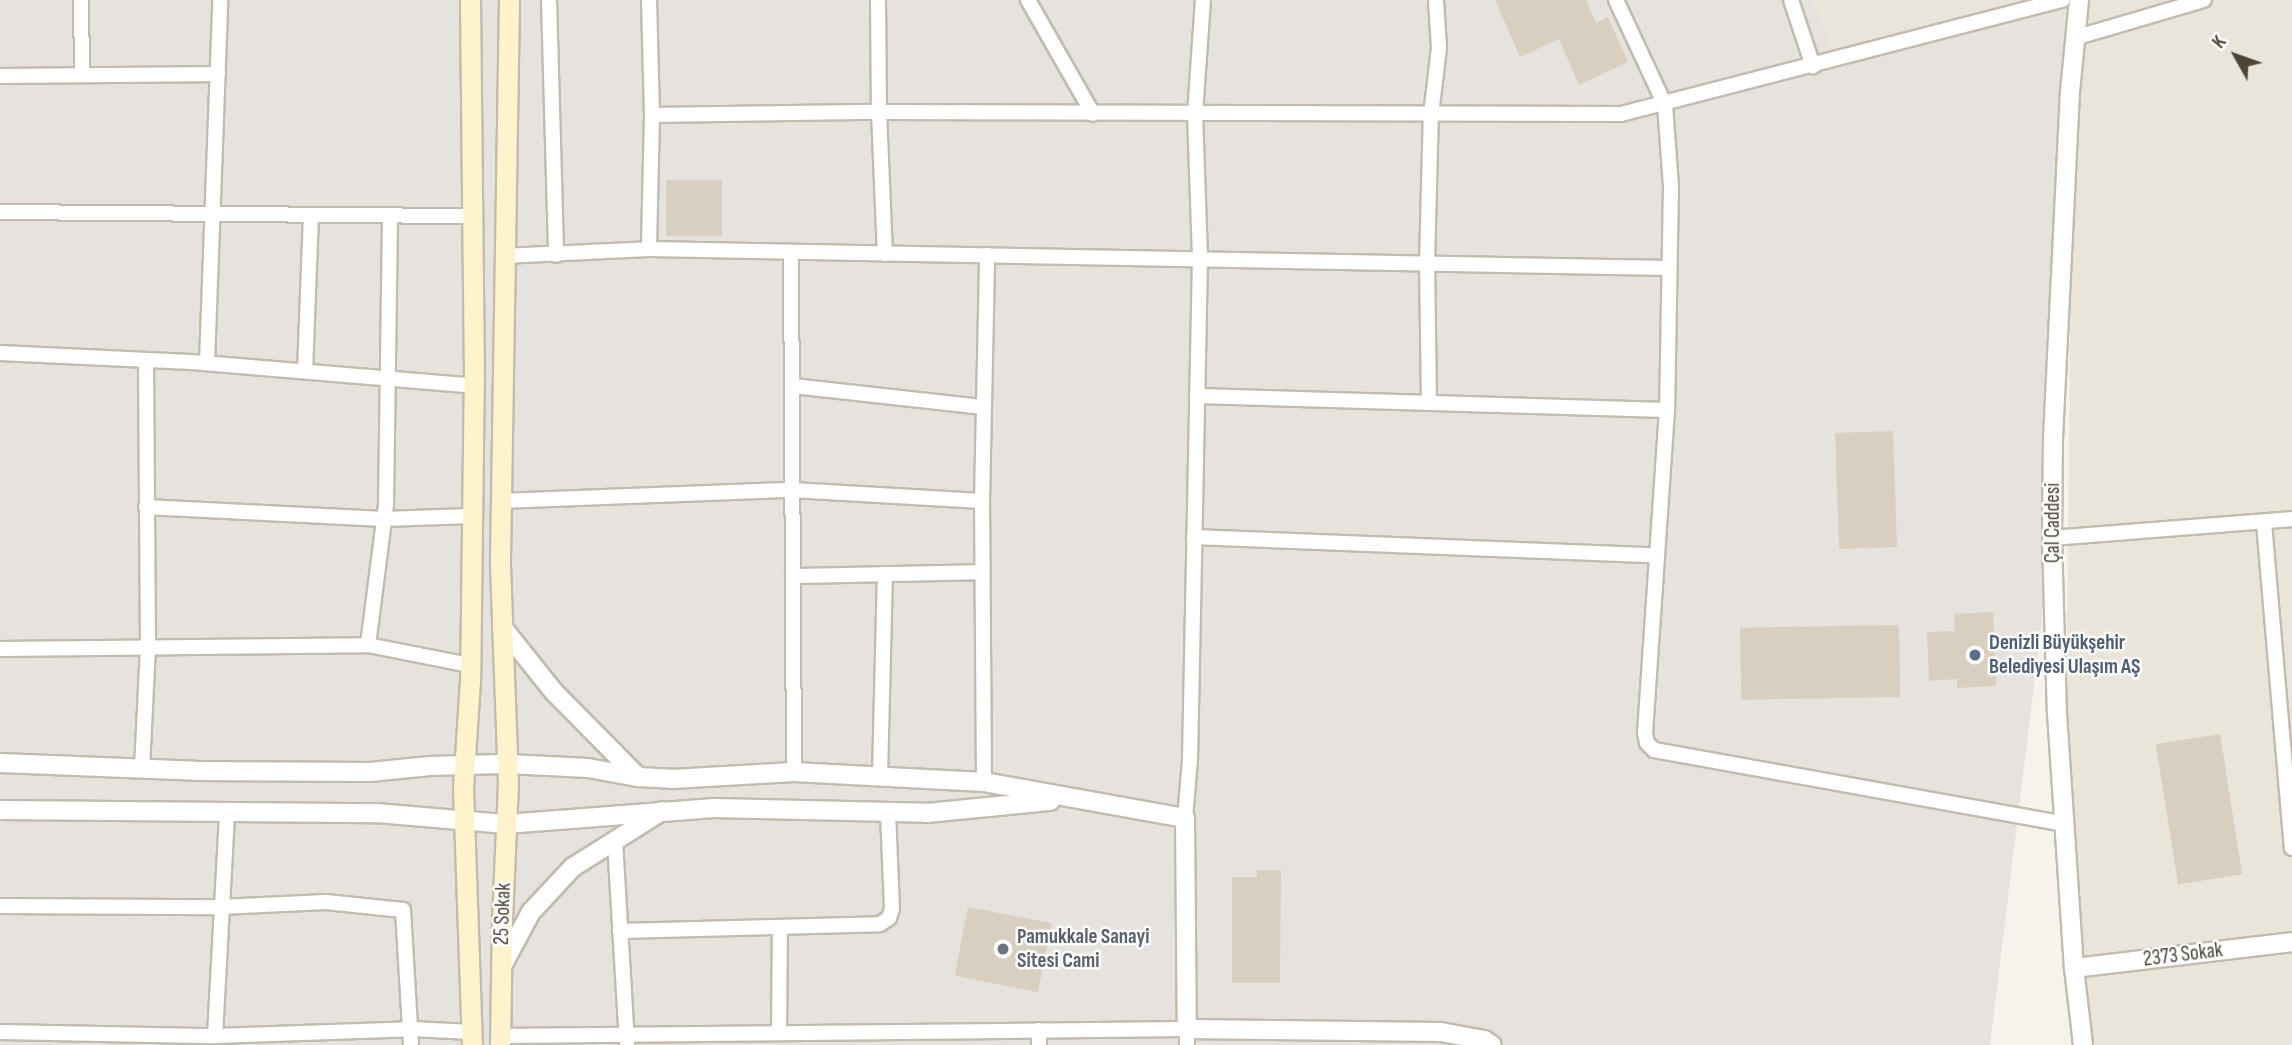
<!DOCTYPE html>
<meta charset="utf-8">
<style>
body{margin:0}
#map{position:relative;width:2292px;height:1045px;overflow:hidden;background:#f6f3ec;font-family:"Sofia Sans Condensed",sans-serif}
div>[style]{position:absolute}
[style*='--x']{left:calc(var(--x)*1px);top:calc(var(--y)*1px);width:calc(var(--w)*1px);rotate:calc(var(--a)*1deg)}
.residential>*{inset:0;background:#eae5da}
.industrial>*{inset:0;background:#e6e2dd}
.building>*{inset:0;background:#d8cfc1;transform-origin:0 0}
.roads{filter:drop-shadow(2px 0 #c2bbae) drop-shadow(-2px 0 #c2bbae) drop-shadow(0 2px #c2bbae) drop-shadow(0 -2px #c2bbae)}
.minor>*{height:14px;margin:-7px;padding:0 7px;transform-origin:7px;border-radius:7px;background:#fff}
.tertiary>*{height:18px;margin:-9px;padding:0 9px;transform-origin:9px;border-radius:9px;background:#fff}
.secondary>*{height:19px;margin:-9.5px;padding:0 9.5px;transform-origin:9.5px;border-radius:9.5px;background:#fff3cd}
.dots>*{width:19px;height:19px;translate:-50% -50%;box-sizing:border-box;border:4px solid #fff;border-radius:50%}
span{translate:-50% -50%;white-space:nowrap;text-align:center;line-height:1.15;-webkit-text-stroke:5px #fff;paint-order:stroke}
.street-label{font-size:21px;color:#4b4439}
.service-label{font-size:21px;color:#4e5e75;font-weight:700}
.left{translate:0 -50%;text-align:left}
.worship-label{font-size:21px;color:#5b616d;font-weight:700}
.north{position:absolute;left:2201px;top:21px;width:70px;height:70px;-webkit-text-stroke:5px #fff;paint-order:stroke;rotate:310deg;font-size:19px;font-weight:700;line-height:28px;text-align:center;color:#4b4439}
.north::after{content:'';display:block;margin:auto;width:24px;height:32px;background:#4b4439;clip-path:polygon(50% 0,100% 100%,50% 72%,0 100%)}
</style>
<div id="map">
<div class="residential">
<i style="clip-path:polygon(1793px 0,2292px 0,2292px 1045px,2085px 1045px,2065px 824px,2073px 38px,1813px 66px)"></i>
</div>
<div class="industrial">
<i style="clip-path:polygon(0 0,1813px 0,1835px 60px,2063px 0,2079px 0,2052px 538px,1990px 1045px,0 1045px)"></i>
</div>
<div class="building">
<i style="clip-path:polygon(1495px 0,1586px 0,1596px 23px,1608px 17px,1628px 62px,1579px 85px,1559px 39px,1520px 57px)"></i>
<i style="left:666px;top:180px;width:56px;height:56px"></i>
<i style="left:1893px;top:431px;width:116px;height:58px;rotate:88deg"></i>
<i style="clip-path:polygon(1993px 612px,1996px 686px,1957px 688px,1957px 679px,1929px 681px,1927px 632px,1955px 631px,1954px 614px)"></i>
<i style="left:1899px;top:625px;width:72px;height:159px;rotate:89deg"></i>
<i style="left:2220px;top:734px;width:142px;height:65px;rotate:81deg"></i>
<i style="clip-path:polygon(1257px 870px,1281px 870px,1280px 983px,1232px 983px,1232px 877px,1257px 877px)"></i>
<i style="left:968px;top:907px;width:85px;height:70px;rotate:11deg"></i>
</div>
<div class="roads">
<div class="minor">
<i style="--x:81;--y:0;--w:75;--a:89.2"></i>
<i style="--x:549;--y:0;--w:255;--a:88.4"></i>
<i style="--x:649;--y:0;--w:115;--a:88.5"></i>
<i style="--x:652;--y:115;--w:134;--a:91.3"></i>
<i style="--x:878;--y:0;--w:112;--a:89.5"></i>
<i style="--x:879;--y:112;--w:142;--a:87.6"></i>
<i style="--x:1028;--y:0;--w:131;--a:60.3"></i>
<i style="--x:1616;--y:0;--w:116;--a:65"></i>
<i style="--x:1665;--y:105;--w:81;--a:85.8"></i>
<i style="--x:1671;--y:186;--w:224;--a:91"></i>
<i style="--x:1667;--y:410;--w:324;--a:93.9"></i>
<i style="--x:1645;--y:733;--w:10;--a:79"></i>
<i style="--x:1647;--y:743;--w:10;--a:45"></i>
<i style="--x:1654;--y:750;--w:418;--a:10.2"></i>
<i style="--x:1791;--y:0;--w:70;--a:71.6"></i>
<i style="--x:2074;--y:38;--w:135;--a:-16.3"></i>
<i style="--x:0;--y:76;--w:218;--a:-0.5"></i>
<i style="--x:652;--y:115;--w:227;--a:-0.8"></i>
<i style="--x:879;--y:112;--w:742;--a:0.15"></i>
<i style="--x:1621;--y:114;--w:456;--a:-14.5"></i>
<i style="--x:0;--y:212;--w:472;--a:0.5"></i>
<i style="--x:791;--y:252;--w:520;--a:89.67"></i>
<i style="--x:503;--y:256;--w:146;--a:-2.7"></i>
<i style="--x:649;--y:249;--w:1020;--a:1.07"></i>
<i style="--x:0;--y:353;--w:191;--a:2.7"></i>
<i style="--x:191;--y:362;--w:284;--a:4.8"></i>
<i style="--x:207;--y:363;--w:363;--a:-87.9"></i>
<i style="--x:305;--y:371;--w:156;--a:-87.8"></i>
<i style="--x:793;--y:386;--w:192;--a:6.3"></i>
<i style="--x:1197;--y:396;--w:470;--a:1.7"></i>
<i style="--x:1429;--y:403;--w:140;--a:-90.8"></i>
<i style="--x:1427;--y:263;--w:148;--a:-88.5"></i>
<i style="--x:1431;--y:115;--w:67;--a:-83.2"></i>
<i style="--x:1439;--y:48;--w:48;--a:-93.6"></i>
<i style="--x:500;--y:501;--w:292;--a:-2.2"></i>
<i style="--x:792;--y:490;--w:190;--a:3.3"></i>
<i style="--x:146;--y:507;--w:238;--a:2.9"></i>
<i style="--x:384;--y:519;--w:87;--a:-2"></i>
<i style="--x:2264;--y:523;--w:326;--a:85.1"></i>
<i style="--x:1194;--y:537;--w:463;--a:2.3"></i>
<i style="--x:2052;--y:538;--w:241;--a:-4.5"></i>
<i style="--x:793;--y:576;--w:189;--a:-1.2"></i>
<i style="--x:368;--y:645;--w:142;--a:-82.7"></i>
<i style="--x:386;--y:504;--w:289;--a:-89.2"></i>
<i style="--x:0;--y:649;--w:368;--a:-0.6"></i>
<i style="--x:368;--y:645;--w:104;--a:11.1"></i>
<i style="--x:142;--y:769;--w:122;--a:-87.2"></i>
<i style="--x:148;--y:647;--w:287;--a:-90.4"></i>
<i style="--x:880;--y:776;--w:202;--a:-88.6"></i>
<i style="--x:984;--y:782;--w:281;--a:-90.4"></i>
<i style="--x:982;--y:501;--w:246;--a:-88.8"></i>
<i style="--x:1185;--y:818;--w:58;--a:-85.1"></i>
<i style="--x:1190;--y:760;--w:503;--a:-88.86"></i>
<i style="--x:1200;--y:257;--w:143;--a:-92"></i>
<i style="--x:1195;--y:114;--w:114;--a:-86"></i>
<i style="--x:615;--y:841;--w:204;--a:86.6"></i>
<i style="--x:0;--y:906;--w:220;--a:0.3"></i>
<i style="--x:220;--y:907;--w:106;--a:-2.7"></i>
<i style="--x:326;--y:902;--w:77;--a:5.9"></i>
<i style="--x:403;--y:910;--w:135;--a:86.6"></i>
<i style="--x:620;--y:931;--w:260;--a:-1.5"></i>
<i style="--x:880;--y:924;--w:11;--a:-34"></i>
<i style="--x:889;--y:918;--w:10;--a:-73"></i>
<i style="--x:892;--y:908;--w:96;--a:-92.4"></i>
<i style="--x:0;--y:1032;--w:215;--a:1.1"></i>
<i style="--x:215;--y:1036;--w:196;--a:-2"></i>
<i style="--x:411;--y:1029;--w:61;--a:2.8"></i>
<i style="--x:779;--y:1033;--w:106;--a:-89.5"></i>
<i style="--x:215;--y:1036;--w:225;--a:-86.9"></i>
<i style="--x:500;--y:1036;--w:687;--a:-0.58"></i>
<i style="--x:1187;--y:1029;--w:16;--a:90"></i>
<i style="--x:1039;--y:1045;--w:15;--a:-90"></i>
</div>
<div class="tertiary">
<i style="--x:2079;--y:0;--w:91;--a:95.6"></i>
<i style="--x:2070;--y:91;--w:348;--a:92.8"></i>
<i style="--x:2053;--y:439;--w:99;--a:90.6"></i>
<i style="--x:2052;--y:538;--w:175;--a:88.4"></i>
<i style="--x:2057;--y:713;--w:256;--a:86.2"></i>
<i style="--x:2074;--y:968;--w:78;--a:83.3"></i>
<i style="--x:502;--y:627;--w:83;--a:51.3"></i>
<i style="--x:554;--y:692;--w:120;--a:45.3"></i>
<i style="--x:0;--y:763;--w:196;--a:2.3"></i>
<i style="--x:196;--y:771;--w:174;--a:0.3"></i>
<i style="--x:370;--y:772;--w:60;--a:-5.7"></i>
<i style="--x:430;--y:766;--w:78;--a:-1.5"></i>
<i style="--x:508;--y:764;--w:80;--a:2.9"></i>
<i style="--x:588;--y:768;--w:51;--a:10.2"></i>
<i style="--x:638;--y:777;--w:34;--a:3"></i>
<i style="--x:672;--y:779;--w:122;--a:-3.3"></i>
<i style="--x:794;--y:772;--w:190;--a:3"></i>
<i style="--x:984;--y:782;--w:204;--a:10.2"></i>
<i style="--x:1185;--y:818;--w:211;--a:89.5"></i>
<i style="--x:1187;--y:1029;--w:254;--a:0.7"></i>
<i style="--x:1441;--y:1032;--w:44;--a:10.5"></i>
<i style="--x:1484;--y:1040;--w:9;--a:32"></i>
<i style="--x:0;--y:810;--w:377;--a:0.5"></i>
<i style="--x:377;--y:813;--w:129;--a:4.9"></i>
<i style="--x:506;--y:824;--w:209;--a:-4.4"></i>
<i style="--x:714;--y:808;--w:213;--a:1.3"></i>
<i style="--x:927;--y:813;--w:124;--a:-5.6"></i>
<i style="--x:501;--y:968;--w:64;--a:-61.8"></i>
<i style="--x:531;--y:912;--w:62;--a:-47"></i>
<i style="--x:573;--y:867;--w:105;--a:-32.2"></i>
<i style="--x:2074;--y:968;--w:220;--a:-6.8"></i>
</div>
<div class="secondary">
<i style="--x:470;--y:0;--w:365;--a:89.4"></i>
<i style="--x:474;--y:365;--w:315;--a:90.7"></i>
<i style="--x:470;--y:680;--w:108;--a:93.7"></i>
<i style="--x:463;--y:788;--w:257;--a:88"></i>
<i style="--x:500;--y:1045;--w:125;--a:-89.1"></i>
<i style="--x:502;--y:920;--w:137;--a:-87.5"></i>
<i style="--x:508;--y:783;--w:223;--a:-92.1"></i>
<i style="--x:500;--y:560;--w:560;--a:-89.08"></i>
</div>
</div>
<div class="dots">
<i style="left:1975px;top:655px;background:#5c6f8a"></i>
<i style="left:1003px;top:949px;background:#6b7280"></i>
</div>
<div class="street-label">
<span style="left:2053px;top:523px;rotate:-90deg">Çal Caddesi</span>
<span style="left:503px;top:914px;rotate:-88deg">25 Sokak</span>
<span style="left:2183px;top:955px;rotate:-7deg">2373 Sokak</span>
</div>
<div class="service-label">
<span class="left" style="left:1989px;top:655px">Denizli Büyükşehir<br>Belediyesi Ulaşım AŞ</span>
</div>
<div class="worship-label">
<span class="left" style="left:1017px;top:949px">Pamukkale Sanayi<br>Sitesi Cami</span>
</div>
<div class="north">K</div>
</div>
